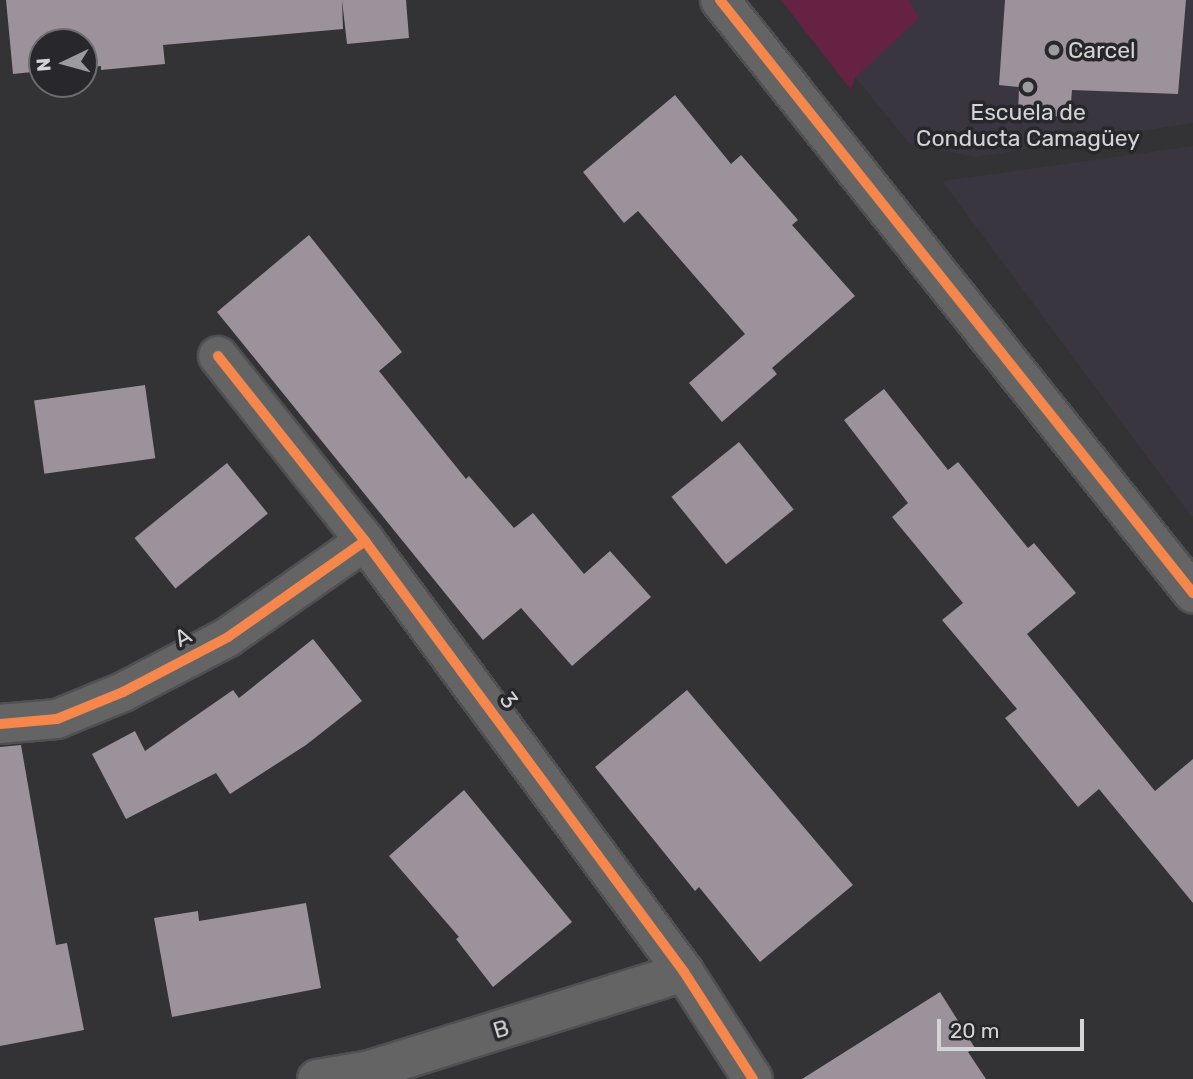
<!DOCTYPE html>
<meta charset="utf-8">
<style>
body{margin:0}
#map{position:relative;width:1193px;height:1079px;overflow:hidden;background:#333234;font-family:Rubik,sans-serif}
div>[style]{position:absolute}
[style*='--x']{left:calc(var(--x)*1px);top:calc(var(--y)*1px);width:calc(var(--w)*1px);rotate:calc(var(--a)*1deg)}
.built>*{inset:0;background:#39363f}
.green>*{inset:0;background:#652242}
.building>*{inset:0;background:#9b929b;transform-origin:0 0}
.roads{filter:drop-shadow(2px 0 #504f51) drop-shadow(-2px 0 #504f51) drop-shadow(0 2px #504f51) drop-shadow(0 -2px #504f51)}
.minor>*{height:38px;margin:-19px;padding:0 19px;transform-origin:19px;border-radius:19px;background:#646465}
.cycleway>*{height:10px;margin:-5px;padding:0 5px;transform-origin:5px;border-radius:5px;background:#f5874c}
.dots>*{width:19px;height:19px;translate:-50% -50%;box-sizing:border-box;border:4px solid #28272b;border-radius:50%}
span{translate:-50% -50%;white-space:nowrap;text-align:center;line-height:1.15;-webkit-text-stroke:7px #28272b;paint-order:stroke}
.poi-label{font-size:23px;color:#d4d4d6}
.left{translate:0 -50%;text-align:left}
.street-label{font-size:23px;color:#d4d4d6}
.north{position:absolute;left:28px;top:28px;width:70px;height:70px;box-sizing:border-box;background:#28272b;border:2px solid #6d6c6f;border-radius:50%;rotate:265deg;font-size:19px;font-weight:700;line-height:28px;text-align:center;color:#d4d4d6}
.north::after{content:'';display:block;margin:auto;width:24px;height:32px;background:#9c9b9d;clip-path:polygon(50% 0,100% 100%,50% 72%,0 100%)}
.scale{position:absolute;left:937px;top:1019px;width:147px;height:32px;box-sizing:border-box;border:4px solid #d4d4d6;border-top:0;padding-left:9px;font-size:21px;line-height:24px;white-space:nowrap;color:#d4d4d6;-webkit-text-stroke:5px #28272b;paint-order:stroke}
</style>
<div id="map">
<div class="built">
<i style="clip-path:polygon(792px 0,1193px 0,1193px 123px,975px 157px,909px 143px)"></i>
<i style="clip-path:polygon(1193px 146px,1193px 516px,1191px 516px,942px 181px)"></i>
</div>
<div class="green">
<i style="clip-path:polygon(781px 0,909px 0,919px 18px,855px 78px,851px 90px)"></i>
</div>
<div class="building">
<i style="clip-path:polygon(6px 0,342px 0,343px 29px,163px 45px,165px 64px,101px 70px,101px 66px,84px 68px,84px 42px,42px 42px,42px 71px,13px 74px)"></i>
<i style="clip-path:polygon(342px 0,406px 0,409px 38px,347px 44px)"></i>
<i style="clip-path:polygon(1005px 0,1186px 0,1178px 94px,1072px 90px,1070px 117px,1018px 114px,1019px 87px,999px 85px)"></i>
<i style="clip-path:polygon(675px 95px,731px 164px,741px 155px,798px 220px,792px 225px,855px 296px,772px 368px,777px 374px,722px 422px,689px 383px,745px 334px,638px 211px,624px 223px,583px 172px)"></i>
<i style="clip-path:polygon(309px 235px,402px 352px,379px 371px,466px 479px,469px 476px,514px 528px,533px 513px,584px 574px,610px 551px,651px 597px,572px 666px,521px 608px,483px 640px,217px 312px)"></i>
<i style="left:145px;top:385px;width:74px;height:112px;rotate:82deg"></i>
<i style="clip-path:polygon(884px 389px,948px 470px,958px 462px,1028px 548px,1034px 543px,1076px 593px,1027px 634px,1155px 791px,1193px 759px,1193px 903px,1099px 789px,1078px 807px,1005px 718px,1017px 709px,942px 620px,963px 603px,892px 517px,908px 503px,844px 420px)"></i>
<i style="left:739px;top:442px;width:87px;height:87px;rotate:51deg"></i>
<i style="left:227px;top:463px;width:65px;height:119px;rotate:51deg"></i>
<i style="clip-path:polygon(313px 639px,362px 701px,306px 745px,230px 794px,216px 773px,126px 819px,92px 754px,135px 731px,145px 751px,233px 690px,239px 698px)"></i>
<i style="clip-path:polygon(687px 690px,853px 885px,760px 962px,699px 887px,695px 891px,595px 767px)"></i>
<i style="clip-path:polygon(21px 745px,56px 945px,67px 943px,84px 1030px,0 1046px,0 747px)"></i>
<i style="clip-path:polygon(464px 790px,572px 922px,493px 987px,456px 939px,459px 937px,389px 856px)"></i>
<i style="clip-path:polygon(306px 903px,321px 988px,172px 1017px,154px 918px,198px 911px,199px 921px)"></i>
<i style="clip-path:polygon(940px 992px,975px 1048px,968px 1052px,986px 1079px,802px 1079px)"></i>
</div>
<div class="roads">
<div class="minor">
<i style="--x:720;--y:0;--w:759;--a:51.42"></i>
<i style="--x:218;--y:356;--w:236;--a:51.5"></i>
<i style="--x:365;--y:541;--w:536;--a:53.49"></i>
<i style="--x:684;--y:972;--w:127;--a:57.2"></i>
<i style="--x:0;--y:724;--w:57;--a:-5"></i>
<i style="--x:57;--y:719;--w:71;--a:-22.2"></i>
<i style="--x:123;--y:692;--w:119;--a:-27.6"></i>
<i style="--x:228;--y:637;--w:167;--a:-35"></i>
<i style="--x:317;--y:1079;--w:54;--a:-9.6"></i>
<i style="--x:370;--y:1070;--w:329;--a:-17.3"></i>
</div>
</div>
<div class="cycleway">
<i style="--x:720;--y:0;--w:759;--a:51.42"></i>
<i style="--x:218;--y:356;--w:236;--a:51.5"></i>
<i style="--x:365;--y:541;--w:536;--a:53.49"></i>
<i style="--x:684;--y:972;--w:127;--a:57.2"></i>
<i style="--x:0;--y:724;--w:57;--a:-5"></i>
<i style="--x:57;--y:719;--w:71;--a:-22.2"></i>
<i style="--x:123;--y:692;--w:119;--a:-27.6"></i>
<i style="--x:228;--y:637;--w:167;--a:-35"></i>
</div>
<div class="dots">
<i style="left:1054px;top:50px;background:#9c9b9d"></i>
<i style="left:1028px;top:87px;background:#9c9b9d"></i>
</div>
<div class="poi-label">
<span class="left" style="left:1068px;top:50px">Carcel</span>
<span style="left:1028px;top:125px">Escuela de<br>Conducta Camagüey</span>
</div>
<div class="street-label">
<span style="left:183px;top:637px;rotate:-28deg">A</span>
<span style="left:509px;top:700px;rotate:53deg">3</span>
<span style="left:501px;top:1029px;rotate:-17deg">B</span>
</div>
<div class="north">N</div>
<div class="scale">20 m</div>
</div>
